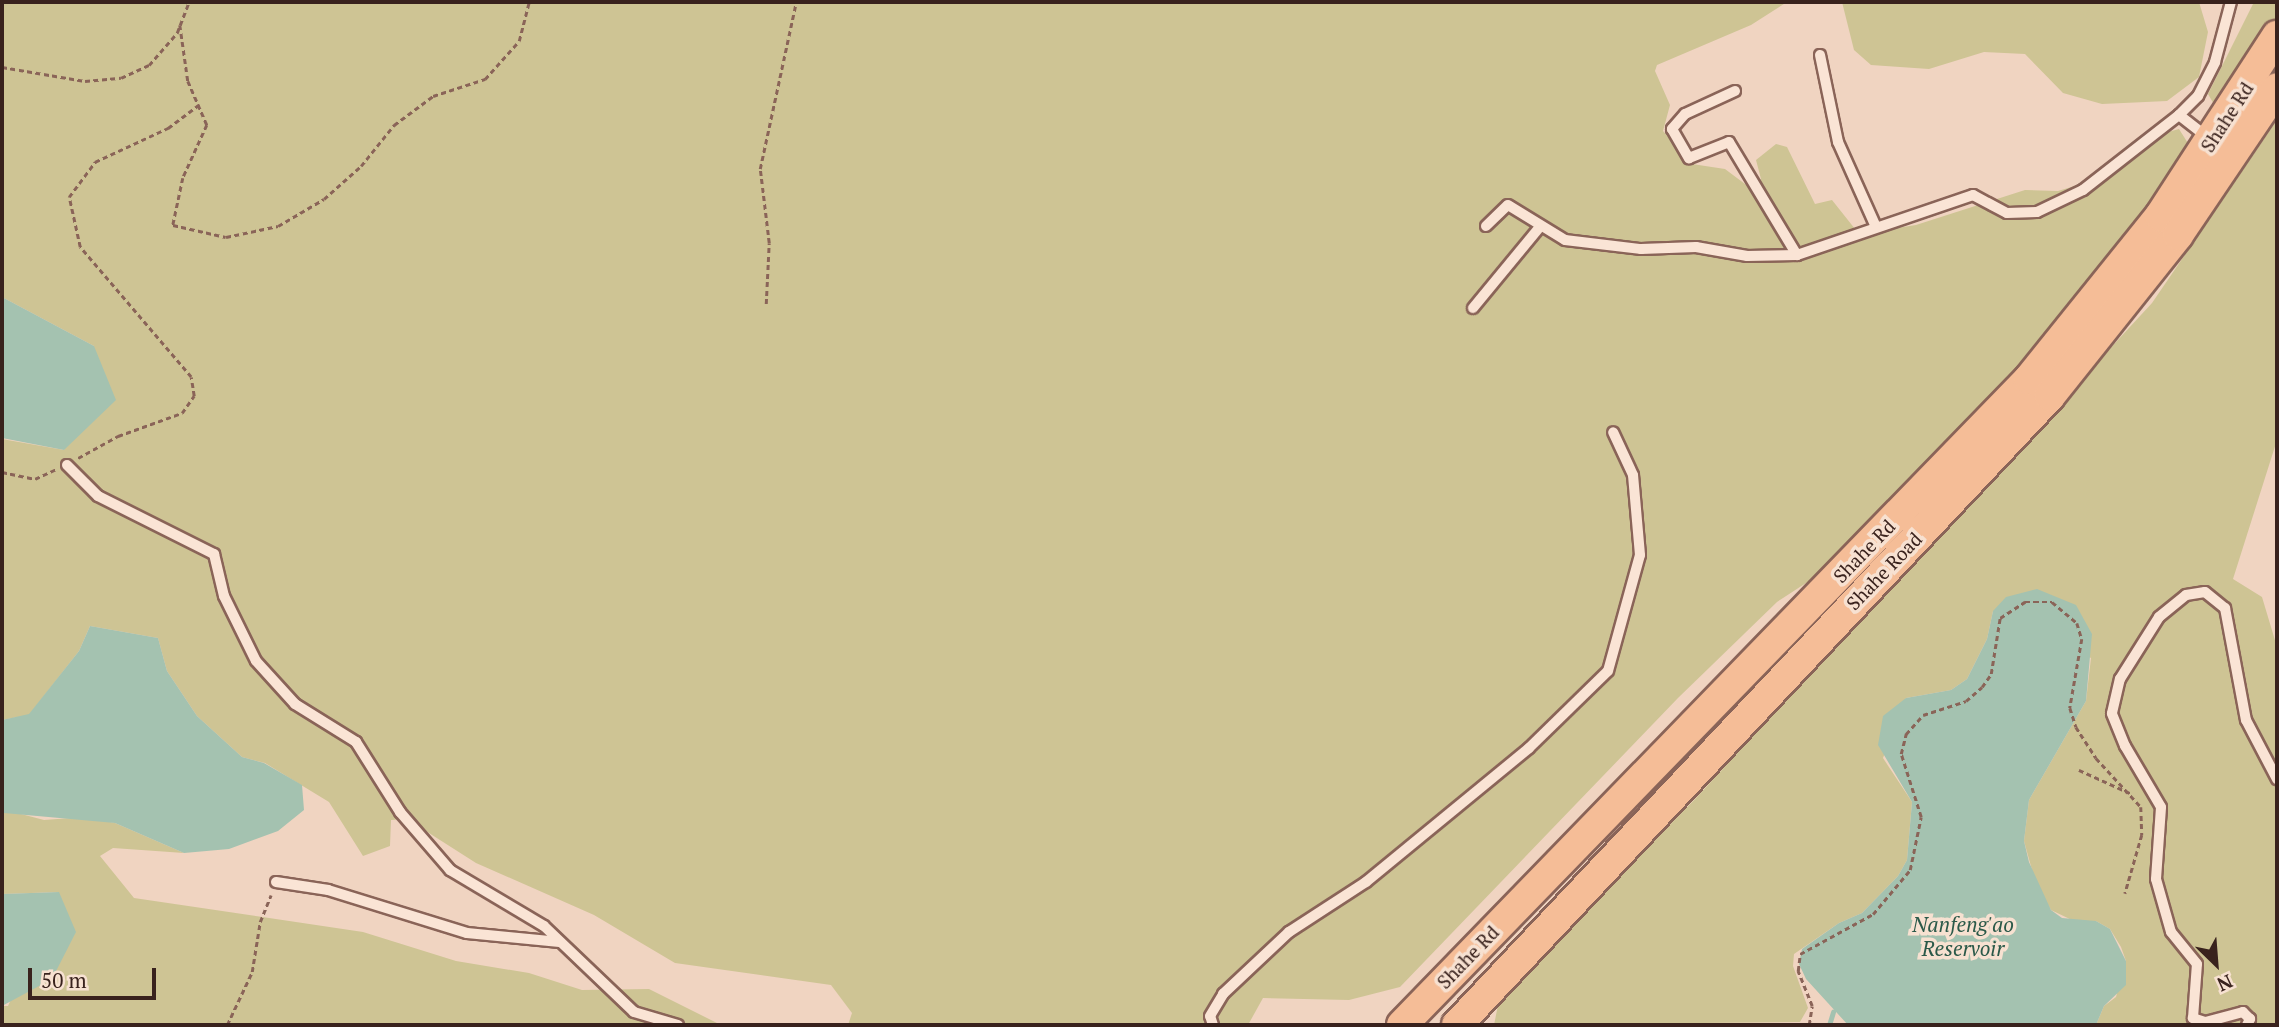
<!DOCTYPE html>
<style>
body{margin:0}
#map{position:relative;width:2279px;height:1027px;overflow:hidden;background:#f0d4c1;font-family:"PT Serif",serif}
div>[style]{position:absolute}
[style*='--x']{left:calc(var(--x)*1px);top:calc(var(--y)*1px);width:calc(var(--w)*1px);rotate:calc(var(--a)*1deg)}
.green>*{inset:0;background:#cec494}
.water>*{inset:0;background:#a4c2b0}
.stream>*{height:5px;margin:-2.5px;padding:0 2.5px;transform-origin:2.5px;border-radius:2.5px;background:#a4c2b0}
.path>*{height:2.5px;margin-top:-1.25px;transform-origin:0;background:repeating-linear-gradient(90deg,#8a6458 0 5px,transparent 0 8.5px)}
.roads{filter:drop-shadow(2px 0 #8a6458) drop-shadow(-2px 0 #8a6458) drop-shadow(0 2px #8a6458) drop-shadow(0 -2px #8a6458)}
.lane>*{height:10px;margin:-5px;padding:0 5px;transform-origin:5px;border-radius:5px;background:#fae4d5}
.primary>*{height:30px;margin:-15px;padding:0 15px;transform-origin:15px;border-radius:15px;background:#f5bd97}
span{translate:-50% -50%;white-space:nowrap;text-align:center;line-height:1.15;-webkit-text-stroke:7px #f7e1d1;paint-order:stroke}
.street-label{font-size:19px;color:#39221d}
.water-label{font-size:21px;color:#2b5949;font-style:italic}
.frame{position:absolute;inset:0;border:4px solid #39221d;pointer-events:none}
.north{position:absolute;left:2181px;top:929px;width:70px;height:70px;-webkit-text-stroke:5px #f7e1d1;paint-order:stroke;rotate:155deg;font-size:19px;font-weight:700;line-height:28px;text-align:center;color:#39221d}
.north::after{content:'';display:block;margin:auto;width:24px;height:32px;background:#39221d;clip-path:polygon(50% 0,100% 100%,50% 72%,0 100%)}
.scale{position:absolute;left:28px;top:968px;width:128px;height:32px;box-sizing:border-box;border:4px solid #39221d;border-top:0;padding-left:9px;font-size:21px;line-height:24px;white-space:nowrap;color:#39221d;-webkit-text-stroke:5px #f7e1d1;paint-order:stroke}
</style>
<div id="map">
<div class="green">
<i style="clip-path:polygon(2px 2px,1787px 2px,1751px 25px,1657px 65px,1655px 71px,1670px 105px,1663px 131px,1692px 164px,1725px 169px,1749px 187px,1761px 179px,1756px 160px,1776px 144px,1787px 147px,1815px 204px,1832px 200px,1859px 234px,1916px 225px,2025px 190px,2058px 191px,2088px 182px,2114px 170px,2168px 132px,2179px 129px,2191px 148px,2107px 274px,1905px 492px,1823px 572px,1777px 602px,1678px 698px,1400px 987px,1349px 1000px,1263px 998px,1248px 1025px,848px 1025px,852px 1013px,831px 985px,675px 963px,594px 915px,476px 863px,407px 819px,391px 820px,390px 846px,363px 856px,329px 802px,265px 763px,242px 757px,197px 716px,167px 671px,158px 638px,90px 626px,79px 651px,29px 715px,2px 720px,2px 439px,64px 450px,94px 346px,2px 297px)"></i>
<i style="clip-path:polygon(1842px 2px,2199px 2px,2208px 32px,2199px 77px,2167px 101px,2102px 104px,2063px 93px,2025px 54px,1984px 52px,1929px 69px,1871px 65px,1854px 50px)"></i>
<i style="clip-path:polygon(2254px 2px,2277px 2px,2277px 16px,2215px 106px,2208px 94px)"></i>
<i style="clip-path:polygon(2277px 120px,2277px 440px,2233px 579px,2262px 597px,2277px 647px,2277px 1025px,2096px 1025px,2104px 1006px,2116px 997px,2126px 961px,2121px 947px,2110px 929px,2096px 921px,2076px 922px,2051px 910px,2035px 881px,2024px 841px,2029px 800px,2086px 701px,2091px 658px,1993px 611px,1987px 639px,1967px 679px,1951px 690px,1906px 698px,1883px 758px,1912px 802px,1907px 860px,1898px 876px,1862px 913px,1839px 923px,1794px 954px,1793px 966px,1808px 1008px,1800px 1022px,1494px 1025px,1498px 1005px,1513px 985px,1696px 798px,2152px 303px)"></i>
<i style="clip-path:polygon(2px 809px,44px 820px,85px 817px,115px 823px,184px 853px,113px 848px,100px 856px,134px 898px,363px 932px,456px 961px,529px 973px,582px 990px,649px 989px,721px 1025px,2px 1025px,2px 1006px,8px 1006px,59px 892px,2px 894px)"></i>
</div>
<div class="water">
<i style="clip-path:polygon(2px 297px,94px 346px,116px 400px,64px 450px,2px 438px)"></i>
<i style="clip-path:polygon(2037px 589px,2076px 605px,2092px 634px,2086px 701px,2029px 800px,2024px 841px,2029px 862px,2051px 910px,2062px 918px,2096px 921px,2110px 929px,2126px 961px,2126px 985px,2104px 1006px,2096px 1025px,1848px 1025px,1806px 979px,1799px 964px,1802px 949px,1839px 923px,1862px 913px,1898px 876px,1907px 860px,1912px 802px,1878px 745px,1883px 716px,1906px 698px,1951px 690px,1967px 679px,1987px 639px,1993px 611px,2006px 597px)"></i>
<i style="clip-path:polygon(90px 626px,158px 638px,167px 671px,197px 716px,242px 757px,264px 763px,302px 785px,304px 810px,278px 831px,229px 849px,184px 853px,115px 823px,4px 813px,2px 720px,29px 714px,79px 651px)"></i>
<i style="clip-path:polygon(59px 892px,76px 932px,52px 979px,2px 1006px,2px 894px)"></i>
</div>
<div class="stream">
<i style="--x:1829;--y:1025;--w:14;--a:-73"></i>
</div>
<div class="path">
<i style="--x:180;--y:25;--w:57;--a:81.9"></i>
<i style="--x:188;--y:81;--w:48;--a:66.6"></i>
<i style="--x:207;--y:125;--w:58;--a:114.4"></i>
<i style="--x:183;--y:178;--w:48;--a:102"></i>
<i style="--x:173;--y:225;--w:54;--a:12.8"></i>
<i style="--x:226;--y:237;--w:53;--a:-11.9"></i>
<i style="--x:278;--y:226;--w:53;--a:-30.4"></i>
<i style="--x:324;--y:199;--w:50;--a:-41.7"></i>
<i style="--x:361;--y:166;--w:53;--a:-51.2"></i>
<i style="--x:394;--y:125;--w:49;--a:-36.6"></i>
<i style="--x:433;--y:96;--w:55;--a:-18.1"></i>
<i style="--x:485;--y:79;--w:51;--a:-48.2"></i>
<i style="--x:519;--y:41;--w:40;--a:-75.6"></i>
<i style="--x:2;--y:67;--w:84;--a:9.6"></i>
<i style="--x:85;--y:81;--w:36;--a:-5"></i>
<i style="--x:121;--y:78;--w:31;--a:-25"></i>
<i style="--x:149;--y:65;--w:43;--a:-48.8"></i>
<i style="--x:177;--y:33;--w:33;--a:-69"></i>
<i style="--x:766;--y:304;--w:61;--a:-87.2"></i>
<i style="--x:769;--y:243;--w:75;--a:-96.9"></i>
<i style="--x:760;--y:169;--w:171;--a:-77.8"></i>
<i style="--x:78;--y:458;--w:46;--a:-28.8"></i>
<i style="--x:118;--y:436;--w:68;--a:-19.8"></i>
<i style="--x:182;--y:413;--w:21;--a:-55"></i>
<i style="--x:194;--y:396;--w:19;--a:-99"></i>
<i style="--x:191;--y:377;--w:171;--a:-130.5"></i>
<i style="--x:80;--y:247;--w:51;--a:-102.4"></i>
<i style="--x:69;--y:197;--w:44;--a:-53.4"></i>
<i style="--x:95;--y:162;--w:81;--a:-25"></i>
<i style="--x:168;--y:128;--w:39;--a:-37"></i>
<i style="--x:2;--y:472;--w:34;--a:12"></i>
<i style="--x:35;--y:479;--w:23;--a:-25"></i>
<i style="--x:2079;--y:770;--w:56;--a:24.3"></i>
<i style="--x:227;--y:1025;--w:59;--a:-64.7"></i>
<i style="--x:252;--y:972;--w:51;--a:-80.9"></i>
<i style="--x:260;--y:922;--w:29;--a:-68"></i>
<i style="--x:1809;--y:1025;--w:19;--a:-81"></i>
<i style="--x:1812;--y:1006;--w:38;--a:-112"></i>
<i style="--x:1798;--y:971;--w:17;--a:-83"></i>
<i style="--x:1800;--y:954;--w:83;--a:-28.7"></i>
<i style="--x:1873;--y:914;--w:57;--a:-49.9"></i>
<i style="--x:1910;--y:870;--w:54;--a:-78.3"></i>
<i style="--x:1921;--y:817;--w:66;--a:-107.6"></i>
<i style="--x:1901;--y:754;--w:21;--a:-76"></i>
<i style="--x:1906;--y:734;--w:25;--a:-48"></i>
<i style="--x:1923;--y:715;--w:45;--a:-18"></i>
<i style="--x:1966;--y:701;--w:21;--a:-41"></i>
<i style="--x:1982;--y:687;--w:16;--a:-55"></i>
<i style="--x:1991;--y:674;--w:57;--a:-80.9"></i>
<i style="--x:2000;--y:618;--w:30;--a:-33"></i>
<i style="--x:2025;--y:602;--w:27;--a:0"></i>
<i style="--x:2052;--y:602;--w:33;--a:40"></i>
<i style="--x:2077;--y:623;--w:17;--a:73"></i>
<i style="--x:2082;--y:639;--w:70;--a:99.9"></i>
<i style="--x:2070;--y:708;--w:20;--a:72"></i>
<i style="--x:2076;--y:727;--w:37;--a:57"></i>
<i style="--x:2096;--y:758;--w:67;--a:47.4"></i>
<i style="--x:2141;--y:807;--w:28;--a:88"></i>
<i style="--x:2142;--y:835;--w:61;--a:106.1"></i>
</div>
<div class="roads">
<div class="lane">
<i style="--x:1820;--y:55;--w:89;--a:78.3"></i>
<i style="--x:1838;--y:142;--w:93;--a:65.9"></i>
<i style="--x:1735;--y:91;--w:55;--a:155.3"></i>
<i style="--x:1685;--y:114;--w:20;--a:131"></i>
<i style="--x:1672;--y:129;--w:34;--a:60"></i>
<i style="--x:1689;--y:158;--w:43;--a:-21.8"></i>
<i style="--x:1729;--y:142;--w:132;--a:59"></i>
<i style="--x:2179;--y:115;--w:27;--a:-45"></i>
<i style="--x:2198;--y:96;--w:38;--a:-63"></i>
<i style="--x:2215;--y:62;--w:62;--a:-75.1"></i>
<i style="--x:1486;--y:226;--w:30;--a:-44"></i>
<i style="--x:1508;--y:205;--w:67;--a:31.6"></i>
<i style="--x:1565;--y:240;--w:77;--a:6.8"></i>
<i style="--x:1641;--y:249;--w:55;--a:-2.1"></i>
<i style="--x:1696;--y:247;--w:52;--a:10"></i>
<i style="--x:1747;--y:256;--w:50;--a:-1.1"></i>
<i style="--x:1797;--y:255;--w:186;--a:-18.8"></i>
<i style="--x:1973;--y:195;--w:38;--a:28"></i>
<i style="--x:2007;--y:213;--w:30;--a:-2"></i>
<i style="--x:2037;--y:212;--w:51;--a:-25.6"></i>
<i style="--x:2083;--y:190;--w:122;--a:-38"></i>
<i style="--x:2179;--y:115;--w:37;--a:38"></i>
<i style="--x:1473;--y:308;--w:104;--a:-50.5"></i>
<i style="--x:67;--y:465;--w:44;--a:45"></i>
<i style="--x:98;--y:496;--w:130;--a:26.6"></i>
<i style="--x:214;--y:554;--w:43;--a:76.6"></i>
<i style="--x:224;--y:596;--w:72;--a:63.8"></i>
<i style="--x:256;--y:661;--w:58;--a:47.8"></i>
<i style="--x:295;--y:704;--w:72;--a:31.9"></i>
<i style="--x:356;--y:742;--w:83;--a:57.8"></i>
<i style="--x:400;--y:812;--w:77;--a:49.2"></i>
<i style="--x:450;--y:870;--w:109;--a:30.8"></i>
<i style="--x:544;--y:926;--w:124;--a:43.7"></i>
<i style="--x:634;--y:1012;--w:46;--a:16.5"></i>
<i style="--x:276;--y:882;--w:53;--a:8.7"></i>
<i style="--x:328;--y:890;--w:145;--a:17.2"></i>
<i style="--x:467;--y:933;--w:93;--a:5.5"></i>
<i style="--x:1213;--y:1025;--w:9;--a:-108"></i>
<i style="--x:1210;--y:1016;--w:26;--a:-59"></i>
<i style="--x:1223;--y:994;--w:91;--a:-43.2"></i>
<i style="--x:1289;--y:932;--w:92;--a:-33"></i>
<i style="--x:1366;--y:882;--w:211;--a:-39.4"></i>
<i style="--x:1529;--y:748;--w:110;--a:-44.3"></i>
<i style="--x:1608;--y:671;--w:120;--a:-74.6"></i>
<i style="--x:1640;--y:555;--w:80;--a:-95"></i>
<i style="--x:1633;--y:475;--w:47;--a:-114.9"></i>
<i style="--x:2247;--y:1025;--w:7;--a:-63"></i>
<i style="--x:2250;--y:1019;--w:10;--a:-135"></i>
<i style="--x:2243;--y:1012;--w:39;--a:165"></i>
<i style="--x:2205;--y:1022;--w:13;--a:-162"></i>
<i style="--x:2193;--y:1018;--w:54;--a:-85.8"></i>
<i style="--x:2197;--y:964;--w:41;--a:-129.1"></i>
<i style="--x:2171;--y:932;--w:55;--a:-105.8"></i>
<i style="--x:2156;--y:879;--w:72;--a:-86"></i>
<i style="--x:2161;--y:807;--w:71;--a:-120.5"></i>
<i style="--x:2125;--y:746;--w:35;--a:-112"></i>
<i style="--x:2112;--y:713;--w:35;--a:-77"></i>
<i style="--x:2120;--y:679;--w:73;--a:-57.8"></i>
<i style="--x:2159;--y:617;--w:35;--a:-39"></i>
<i style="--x:2186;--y:595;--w:19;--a:-9"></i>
<i style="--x:2205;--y:592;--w:26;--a:39"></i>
<i style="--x:2225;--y:608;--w:114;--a:79.4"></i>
<i style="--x:2246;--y:720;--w:67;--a:62.3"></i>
</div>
<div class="primary">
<i style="--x:1402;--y:1025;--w:900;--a:-45.86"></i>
<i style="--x:2029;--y:379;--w:209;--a:-51.2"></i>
<i style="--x:2160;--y:216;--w:215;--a:-57"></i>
<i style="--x:1457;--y:1025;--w:864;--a:-46.69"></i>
<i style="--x:2050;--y:396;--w:206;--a:-51.5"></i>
<i style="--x:2178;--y:235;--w:177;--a:-56"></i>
</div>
</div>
<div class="street-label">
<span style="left:2227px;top:117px;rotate:-57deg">Shahe Rd</span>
<span style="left:1864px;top:551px;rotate:-46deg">Shahe Rd</span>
<span style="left:1884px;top:571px;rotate:-46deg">Shahe Road</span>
<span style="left:1468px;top:957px;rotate:-46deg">Shahe Rd</span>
</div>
<div class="water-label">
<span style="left:1963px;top:936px">Nanfeng'ao<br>Reservoir</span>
</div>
<div class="frame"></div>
<div class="north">N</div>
<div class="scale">50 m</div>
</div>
